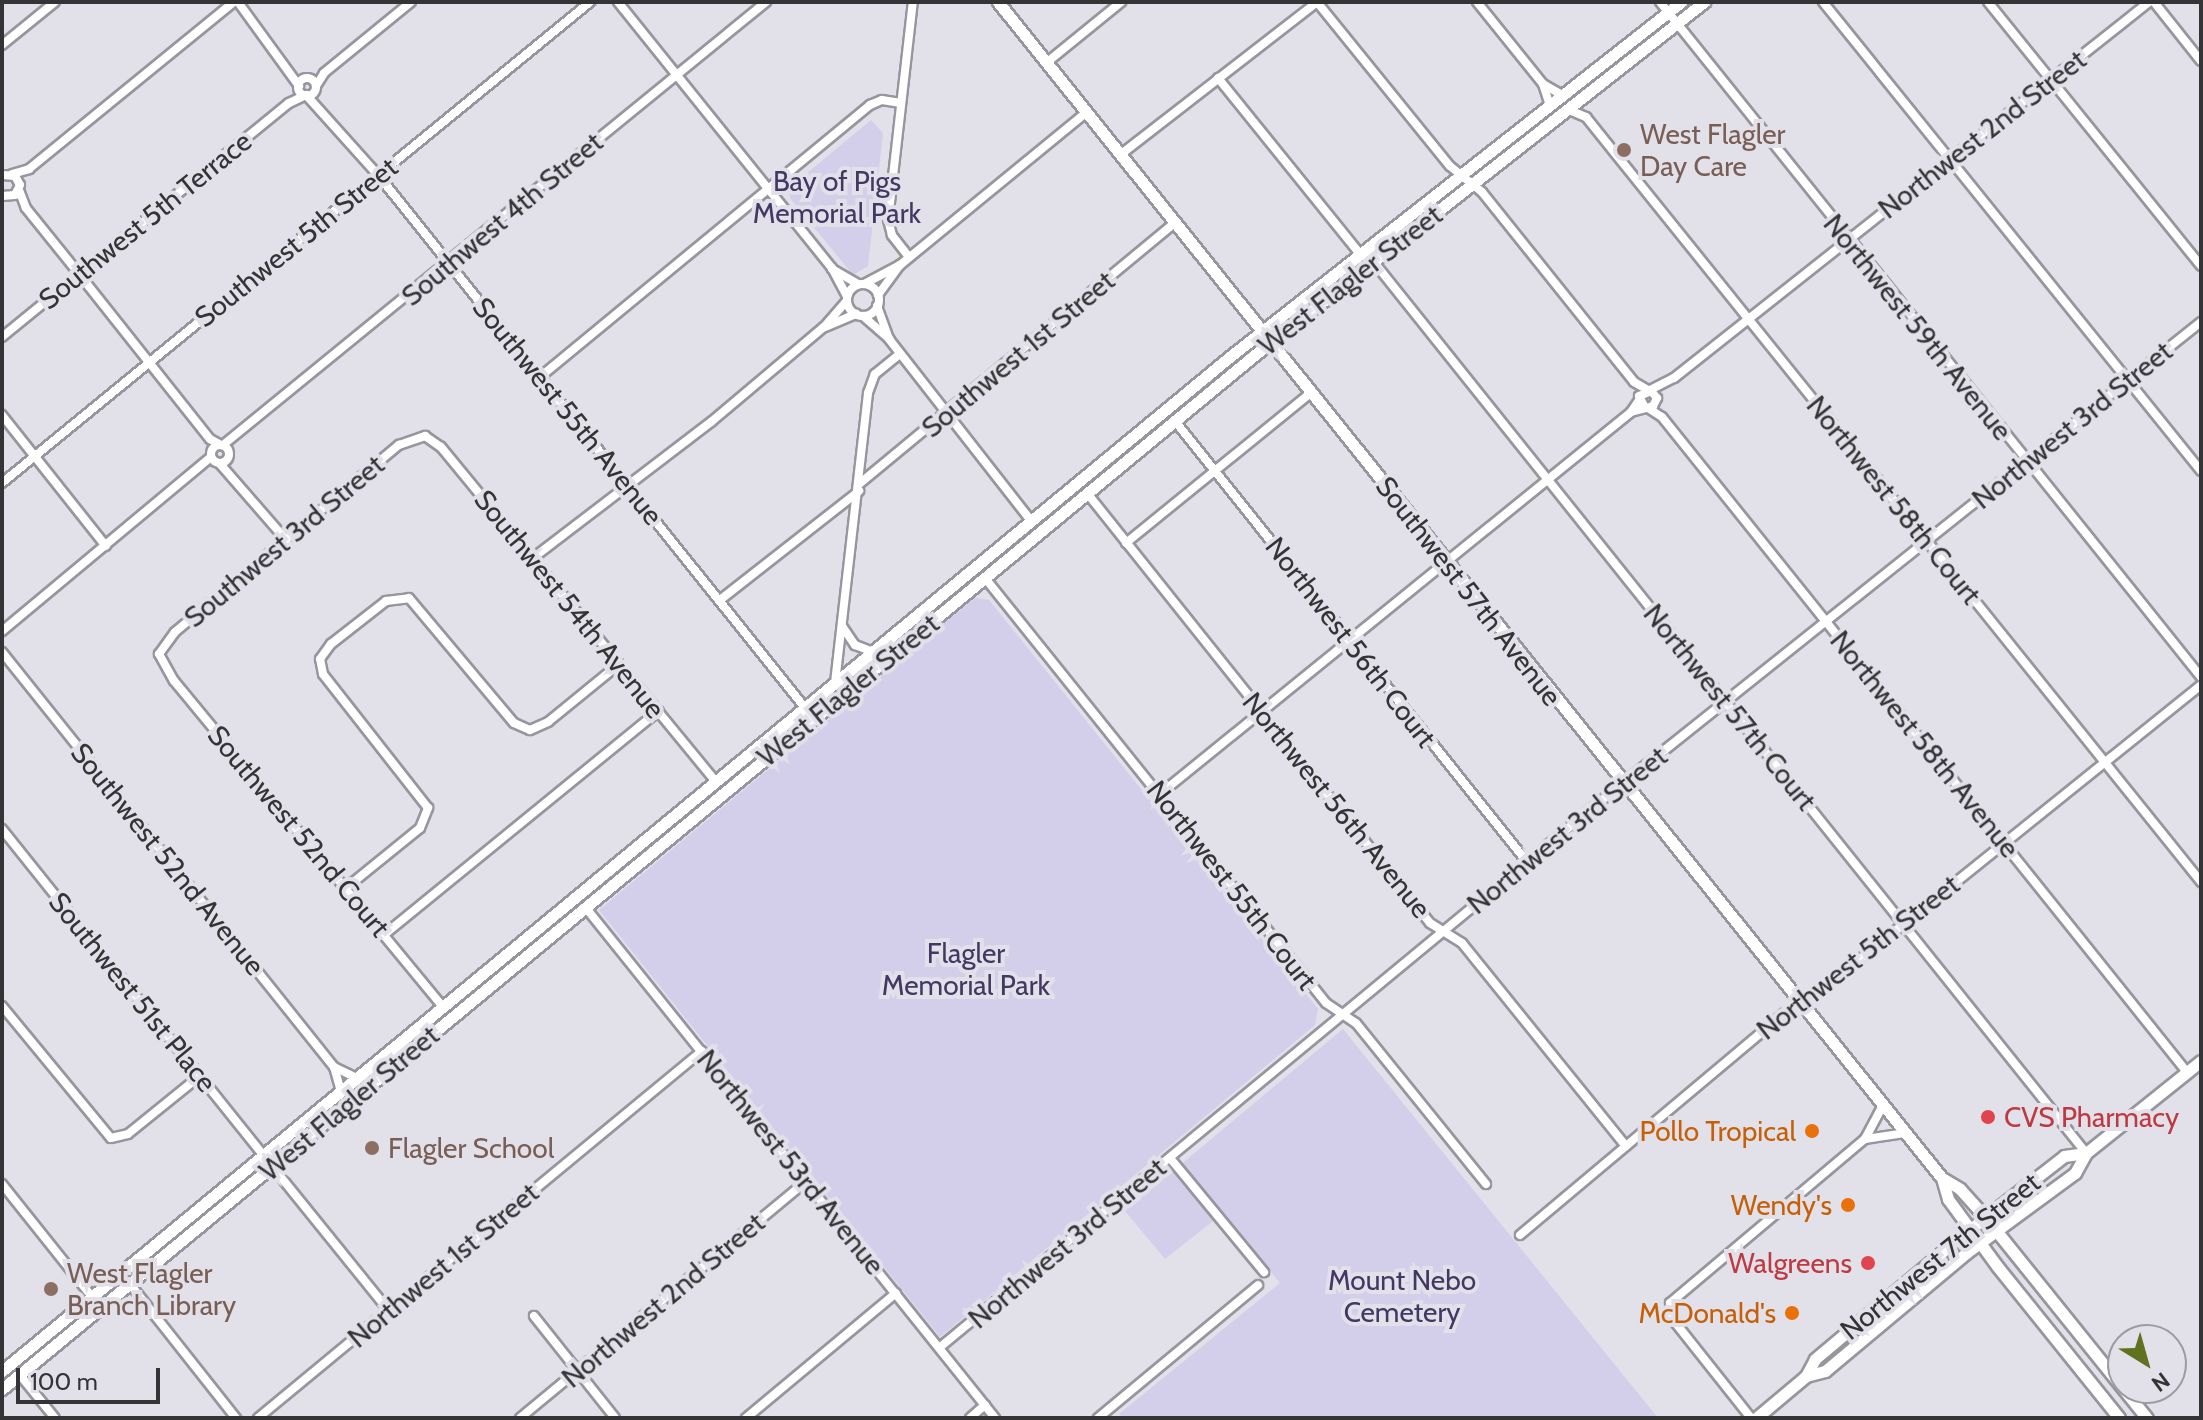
<!DOCTYPE html>
<style>
body{margin:0}
#map{position:relative;width:2203px;height:1420px;overflow:hidden;background:#e2e0e8;font-family:Cabin,sans-serif}
div>[style]{position:absolute}
[style*='--x']{left:calc(var(--x)*1px);top:calc(var(--y)*1px);width:calc(var(--w)*1px);rotate:calc(var(--a)*1deg)}
.green>*{inset:0;background:#d3ceea}
.roads{filter:drop-shadow(2px 0 #97959d) drop-shadow(-2px 0 #97959d) drop-shadow(0 2px #97959d) drop-shadow(0 -2px #97959d)}
.street>*{height:8px;margin:-4px;padding:0 4px;transform-origin:4px;border-radius:4px;background:#fff}
.street>.ring{margin:-4px;padding:0;box-sizing:content-box;background:none;border:8px solid #fff;border-radius:50%}
.secondary>*{height:11px;margin:-5.5px;padding:0 5.5px;transform-origin:5.5px;border-radius:5.5px;background:#fff}
.dots>*{width:22px;height:22px;translate:-50% -50%;box-sizing:border-box;border:4px solid #e2e0e8;border-radius:50%}
span{translate:-50% -50%;white-space:nowrap;text-align:center;line-height:1.15;-webkit-text-stroke:8px #e2e0e8;paint-order:stroke}
.education-label{font-size:28px;color:#785e54}
.left{translate:0 -50%;text-align:left}
.street-label{font-size:28px;color:#343336}
.park-label{font-size:28px;color:#433863}
.health-label{font-size:28px;color:#be3a42}
.right{translate:-100% -50%;text-align:right}
.food-label{font-size:28px;color:#c56008}
.frame{position:absolute;inset:0;border:4px solid #343336;pointer-events:none}
.north{position:absolute;left:2107px;top:1324px;width:80px;height:80px;box-sizing:border-box;background:#e2e0e8;border:2px solid #9c9ba1;border-radius:50%;rotate:143deg;font-size:22px;font-weight:700;line-height:32px;text-align:center;color:#343336}
.north::after{content:'';display:block;margin:auto;width:28px;height:36px;background:#60721f;clip-path:polygon(50% 0,100% 100%,50% 72%,0 100%)}
.scale{position:absolute;left:16px;top:1368px;width:144px;height:36px;box-sizing:border-box;border:4px solid #343336;border-top:0;padding-left:10px;font-size:24px;line-height:28px;white-space:nowrap;color:#343336;-webkit-text-stroke:6px #e2e0e8;paint-order:stroke}
</style>
<div id="map">
<div class="green">
<i style="clip-path:polygon(871px 120px,883px 133px,868px 266px,853px 275px,790px 198px,789px 188px)"></i>
<i style="clip-path:polygon(975px 598px,989px 600px,1318px 1009px,1315px 1025px,940px 1337px,599px 910px)"></i>
<i style="clip-path:polygon(1343px 1029px,1658px 1418px,1123px 1418px,1119px 1414px,1280px 1283px,1223px 1213px,1165px 1259px,1125px 1211px)"></i>
</div>
<div class="roads">
<div class="street">
<i style="--x:238;--y:2;--w:104;--a:54"></i>
<i style="--x:618;--y:2;--w:341;--a:51.2"></i>
<i style="--x:832;--y:268;--w:32;--a:62"></i>
<i style="--x:1317;--y:2;--w:211;--a:51"></i>
<i style="--x:1450;--y:166;--w:41;--a:39.1"></i>
<i style="--x:1482;--y:192;--w:243;--a:51.3"></i>
<i style="--x:1634;--y:382;--w:16;--a:30"></i>
<i style="--x:1477;--y:2;--w:105;--a:51.2"></i>
<i style="--x:1543;--y:84;--w:22;--a:72"></i>
<i style="--x:1660;--y:2;--w:865;--a:51.29"></i>
<i style="--x:1823;--y:2;--w:602;--a:51.13"></i>
<i style="--x:1988;--y:2;--w:339;--a:51.1"></i>
<i style="--x:2154;--y:2;--w:75;--a:51.5"></i>
<i style="--x:2;--y:45;--w:68;--a:-39.1"></i>
<i style="--x:1046;--y:63;--w:97;--a:-39.1"></i>
<i style="--x:1218;--y:78;--w:226;--a:51.1"></i>
<i class="ring" style="left:298px;top:78px;width:10px;height:10px"></i>
<i style="--x:1543;--y:84;--w:22;--a:30"></i>
<i style="--x:316;--y:86;--w:15;--a:-58"></i>
<i style="--x:324;--y:73;--w:112;--a:-39.2"></i>
<i style="--x:307;--y:96;--w:106;--a:48.1"></i>
<i style="--x:378;--y:175;--w:697;--a:51.29"></i>
<i style="--x:1567;--y:109;--w:21;--a:23"></i>
<i style="--x:1586;--y:117;--w:982;--a:51.2"></i>
<i style="--x:1120;--y:155;--w:249;--a:-37.8"></i>
<i style="--x:12;--y:174;--w:18;--a:-16"></i>
<i style="--x:29;--y:169;--w:264;--a:-39.2"></i>
<i style="--x:2;--y:175;--w:13;--a:4"></i>
<i style="--x:15;--y:176;--w:10;--a:61"></i>
<i style="--x:20;--y:185;--w:11;--a:117"></i>
<i style="--x:15;--y:195;--w:13;--a:176"></i>
<i style="--x:19;--y:190;--w:19;--a:69"></i>
<i style="--x:26;--y:208;--w:85;--a:51.2"></i>
<i style="--x:79;--y:274;--w:211;--a:51.6"></i>
<i style="--x:210;--y:439;--w:13;--a:29"></i>
<i style="--x:909;--y:257;--w:28;--a:-128"></i>
<i style="--x:892;--y:235;--w:16;--a:-105"></i>
<i style="--x:888;--y:220;--w:219;--a:-83.5"></i>
<i style="--x:1373;--y:261;--w:1142;--a:51.36"></i>
<i style="--x:832;--y:269;--w:30;--a:30"></i>
<i style="--x:864;--y:284;--w:41;--a:-27.8"></i>
<i class="ring" style="left:847px;top:284px;width:24px;height:24px"></i>
<i style="--x:878;--y:295;--w:37;--a:-54"></i>
<i style="--x:900;--y:265;--w:240;--a:-39.3"></i>
<i style="--x:877;--y:306;--w:35;--a:70"></i>
<i style="--x:889;--y:339;--w:231;--a:52"></i>
<i style="--x:863;--y:316;--w:35;--a:41"></i>
<i style="--x:825;--y:327;--w:34;--a:-23"></i>
<i style="--x:2;--y:337;--w:370;--a:-39.2"></i>
<i style="--x:289;--y:103;--w:19;--a:-25"></i>
<i style="--x:540;--y:377;--w:428;--a:-39.5"></i>
<i style="--x:870;--y:105;--w:13;--a:-23"></i>
<i style="--x:882;--y:100;--w:19;--a:9"></i>
<i style="--x:1650;--y:390;--w:27;--a:-27"></i>
<i style="--x:1674;--y:378;--w:606;--a:-38.36"></i>
<i style="--x:1648;--y:408;--w:17;--a:33"></i>
<i style="--x:1662;--y:417;--w:839;--a:51.29"></i>
<i style="--x:1631;--y:412;--w:23;--a:-15"></i>
<i style="--x:1653;--y:406;--w:9;--a:-63"></i>
<i style="--x:1657;--y:398;--w:9;--a:-131"></i>
<i style="--x:1651;--y:391;--w:13;--a:157"></i>
<i style="--x:1639;--y:396;--w:13;--a:63"></i>
<i style="--x:2;--y:415;--w:167;--a:51.6"></i>
<i style="--x:1175;--y:421;--w:564;--a:51.4"></i>
<i class="ring" style="left:211px;top:445px;width:10px;height:10px"></i>
<i style="--x:223;--y:445;--w:701;--a:-39.21"></i>
<i style="--x:220;--y:464;--w:101;--a:49"></i>
<i style="--x:2;--y:483;--w:760;--a:-39.28"></i>
<i style="--x:859;--y:484;--w:410;--a:-39.6"></i>
<i style="--x:1087;--y:493;--w:550;--a:51.42"></i>
<i style="--x:1430;--y:923;--w:38;--a:32"></i>
<i style="--x:1462;--y:943;--w:261;--a:51.1"></i>
<i style="--x:1126;--y:543;--w:240;--a:-39.1"></i>
<i style="--x:533;--y:558;--w:224;--a:-37.4"></i>
<i style="--x:711;--y:422;--w:148;--a:-40.1"></i>
<i style="--x:824;--y:327;--w:35;--a:-49"></i>
<i style="--x:985;--y:578;--w:545;--a:51.26"></i>
<i style="--x:1326;--y:1003;--w:36;--a:34"></i>
<i style="--x:1356;--y:1023;--w:207;--a:51.1"></i>
<i style="--x:720;--y:600;--w:177;--a:-38.1"></i>
<i style="--x:842;--y:626;--w:23;--a:56"></i>
<i style="--x:855;--y:645;--w:19;--a:21"></i>
<i style="--x:2;--y:631;--w:272;--a:-39.8"></i>
<i style="--x:2;--y:652;--w:531;--a:51.34"></i>
<i style="--x:334;--y:1067;--w:25;--a:74"></i>
<i style="--x:835;--y:683;--w:292;--a:-83.5"></i>
<i style="--x:868;--y:393;--w:20;--a:-70"></i>
<i style="--x:875;--y:374;--w:32;--a:-39"></i>
<i style="--x:1160;--y:794;--w:606;--a:-39.04"></i>
<i style="--x:1631;--y:412;--w:14;--a:-56"></i>
<i style="--x:2;--y:829;--w:418;--a:51.3"></i>
<i style="--x:346;--y:888;--w:95;--a:-39"></i>
<i style="--x:420;--y:828;--w:22;--a:-68"></i>
<i style="--x:428;--y:808;--w:170;--a:-128.1"></i>
<i style="--x:323;--y:674;--w:15;--a:-101"></i>
<i style="--x:320;--y:659;--w:19;--a:-54"></i>
<i style="--x:331;--y:644;--w:70;--a:-38"></i>
<i style="--x:386;--y:601;--w:23;--a:-7"></i>
<i style="--x:409;--y:598;--w:163;--a:50"></i>
<i style="--x:514;--y:723;--w:17;--a:24"></i>
<i style="--x:530;--y:730;--w:20;--a:-24"></i>
<i style="--x:548;--y:722;--w:92;--a:-39.2"></i>
<i style="--x:586;--y:908;--w:654;--a:51.27"></i>
<i style="--x:385;--y:934;--w:353;--a:-39.2"></i>
<i style="--x:2;--y:1006;--w:171;--a:50.5"></i>
<i style="--x:111;--y:1138;--w:17;--a:-13"></i>
<i style="--x:128;--y:1134;--w:92;--a:-38.9"></i>
<i style="--x:443;--y:1007;--w:423;--a:-129.5"></i>
<i style="--x:174;--y:681;--w:31;--a:-119"></i>
<i style="--x:159;--y:654;--w:27;--a:-54"></i>
<i style="--x:175;--y:632;--w:292;--a:-39.9"></i>
<i style="--x:399;--y:445;--w:28;--a:-19"></i>
<i style="--x:425;--y:436;--w:19;--a:35"></i>
<i style="--x:441;--y:447;--w:433;--a:50.6"></i>
<i style="--x:334;--y:1067;--w:25;--a:26"></i>
<i style="--x:1865;--y:1139;--w:40;--a:-8.5"></i>
<i style="--x:1170;--y:1158;--w:148;--a:50.5"></i>
<i style="--x:272;--y:1166;--w:185;--a:51.1"></i>
<i style="--x:2;--y:1184;--w:159;--a:51.4"></i>
<i style="--x:1520;--y:1235;--w:344;--a:-40"></i>
<i style="--x:1783;--y:1014;--w:41;--a:-31"></i>
<i style="--x:1818;--y:993;--w:491;--a:-38.8"></i>
<i style="--x:130;--y:1284;--w:171;--a:51.7"></i>
<i style="--x:534;--y:1316;--w:130;--a:51.5"></i>
<i style="--x:939;--y:1348;--w:867;--a:-39.57"></i>
<i style="--x:1607;--y:796;--w:760;--a:-38.59"></i>
<i style="--x:20;--y:1375;--w:55;--a:50.9"></i>
<i style="--x:258;--y:1418;--w:576;--a:-39.58"></i>
<i style="--x:520;--y:1418;--w:371;--a:-39.6"></i>
<i style="--x:746;--y:1418;--w:195;--a:-39.8"></i>
<i style="--x:970;--y:1418;--w:20;--a:-41"></i>
<i style="--x:1098;--y:1418;--w:208;--a:-39.7"></i>
<i style="--x:1751;--y:1418;--w:129;--a:-128.4"></i>
<i style="--x:1671;--y:1317;--w:14;--a:-94"></i>
<i style="--x:1670;--y:1303;--w:255;--a:-40.1"></i>
<i style="--x:1865;--y:1139;--w:38;--a:-62"></i>
</div>
<div class="secondary">
<i style="--x:998;--y:2;--w:1508;--a:51.25"></i>
<i style="--x:1942;--y:1178;--w:22;--a:74"></i>
<i style="--x:1948;--y:1199;--w:83;--a:53.8"></i>
<i style="--x:1997;--y:1266;--w:195;--a:51.2"></i>
<i style="--x:1942;--y:1178;--w:21;--a:31"></i>
<i style="--x:1960;--y:1189;--w:39;--a:48"></i>
<i style="--x:1986;--y:1218;--w:257;--a:51.2"></i>
<i style="--x:2;--y:1371;--w:1595;--a:-39.56"></i>
<i style="--x:1232;--y:355;--w:571;--a:-38.17"></i>
<i style="--x:1806;--y:1376;--w:20;--a:-15"></i>
<i style="--x:1825;--y:1371;--w:184;--a:-39.9"></i>
<i style="--x:1966;--y:1253;--w:135;--a:-36.3"></i>
<i style="--x:2075;--y:1173;--w:23;--a:-61"></i>
<i style="--x:2086;--y:1153;--w:147;--a:-38.7"></i>
<i style="--x:2;--y:1389;--w:1621;--a:-39.54"></i>
<i style="--x:1252;--y:357;--w:575;--a:-38.15"></i>
<i style="--x:1756;--y:1418;--w:65;--a:-40"></i>
<i style="--x:1806;--y:1376;--w:19;--a:-62"></i>
<i style="--x:1815;--y:1359;--w:183;--a:-40.1"></i>
<i style="--x:1955;--y:1241;--w:138;--a:-37.9"></i>
<i style="--x:2064;--y:1156;--w:22;--a:-8"></i>
</div>
</div>
<div class="dots">
<i style="left:1624px;top:150px;background:#8d6e63"></i>
<i style="left:1988px;top:1117px;background:#e0444e"></i>
<i style="left:1812px;top:1131px;background:#e8710a"></i>
<i style="left:372px;top:1148px;background:#8d6e63"></i>
<i style="left:1848px;top:1205px;background:#e8710a"></i>
<i style="left:1868px;top:1263px;background:#e0444e"></i>
<i style="left:51px;top:1289px;background:#8d6e63"></i>
<i style="left:1792px;top:1313px;background:#e8710a"></i>
</div>
<div class="education-label">
<span class="left" style="left:1640px;top:150px">West Flagler<br>Day Care</span>
<span class="left" style="left:388px;top:1148px">Flagler School</span>
<span class="left" style="left:67px;top:1289px">West Flagler<br>Branch Library</span>
</div>
<div class="street-label">
<span style="left:1982px;top:134px;rotate:-38deg">Northwest 2nd Street</span>
<span style="left:502px;top:219px;rotate:-40deg">Southwest 4th Street</span>
<span style="left:145px;top:220px;rotate:-39deg">Southwest 5th Terrace</span>
<span style="left:296px;top:242px;rotate:-39deg">Southwest 5th Street</span>
<span style="left:1350px;top:280px;rotate:-38deg">West Flagler Street</span>
<span style="left:1918px;top:327px;rotate:51deg">Northwest 59th Avenue</span>
<span style="left:1018px;top:354px;rotate:-40deg">Southwest 1st Street</span>
<span style="left:568px;top:411px;rotate:51deg">Southwest 55th Avenue</span>
<span style="left:2072px;top:425px;rotate:-39deg">Northwest 3rd Street</span>
<span style="left:1894px;top:500px;rotate:51deg">Northwest 58th Court</span>
<span style="left:284px;top:541px;rotate:-40deg">Southwest 3rd Street</span>
<span style="left:1469px;top:591px;rotate:52deg">Southwest 57th Avenue</span>
<span style="left:570px;top:604px;rotate:51deg">Southwest 54th Avenue</span>
<span style="left:1351px;top:642px;rotate:52deg">Northwest 56th Court</span>
<span style="left:848px;top:690px;rotate:-39deg">West Flagler Street</span>
<span style="left:1730px;top:707px;rotate:51deg">Northwest 57th Court</span>
<span style="left:1925px;top:744px;rotate:51deg">Northwest 58th Avenue</span>
<span style="left:1337px;top:805px;rotate:51deg">Northwest 56th Avenue</span>
<span style="left:1567px;top:830px;rotate:-39deg">Northwest 3rd Street</span>
<span style="left:299px;top:831px;rotate:50deg">Southwest 52nd Court</span>
<span style="left:168px;top:859px;rotate:51deg">Southwest 52nd Avenue</span>
<span style="left:1232px;top:885px;rotate:52deg">Northwest 55th Court</span>
<span style="left:1858px;top:957px;rotate:-38deg">Northwest 5th Street</span>
<span style="left:133px;top:992px;rotate:51deg">Southwest 51st Place</span>
<span style="left:349px;top:1103px;rotate:-40deg">West Flagler Street</span>
<span style="left:791px;top:1162px;rotate:51deg">Northwest 53rd Avenue</span>
<span style="left:1067px;top:1243px;rotate:-40deg">Northwest 3rd Street</span>
<span style="left:1940px;top:1256px;rotate:-39deg">Northwest 7th Street</span>
<span style="left:443px;top:1265px;rotate:-40deg">Northwest 1st Street</span>
<span style="left:663px;top:1300px;rotate:-40deg">Northwest 2nd Street</span>
</div>
<div class="park-label">
<span style="left:837px;top:197px">Bay of Pigs<br>Memorial Park</span>
<span style="left:966px;top:969px">Flagler<br>Memorial Park</span>
<span style="left:1402px;top:1296px">Mount Nebo<br>Cemetery</span>
</div>
<div class="health-label">
<span class="left" style="left:2004px;top:1117px">CVS Pharmacy</span>
<span class="right" style="left:1852px;top:1263px">Walgreens</span>
</div>
<div class="food-label">
<span class="right" style="left:1796px;top:1131px">Pollo Tropical</span>
<span class="right" style="left:1832px;top:1205px">Wendy's</span>
<span class="right" style="left:1776px;top:1313px">McDonald's</span>
</div>
<div class="frame"></div>
<div class="north">N</div>
<div class="scale">100 m</div>
</div>
